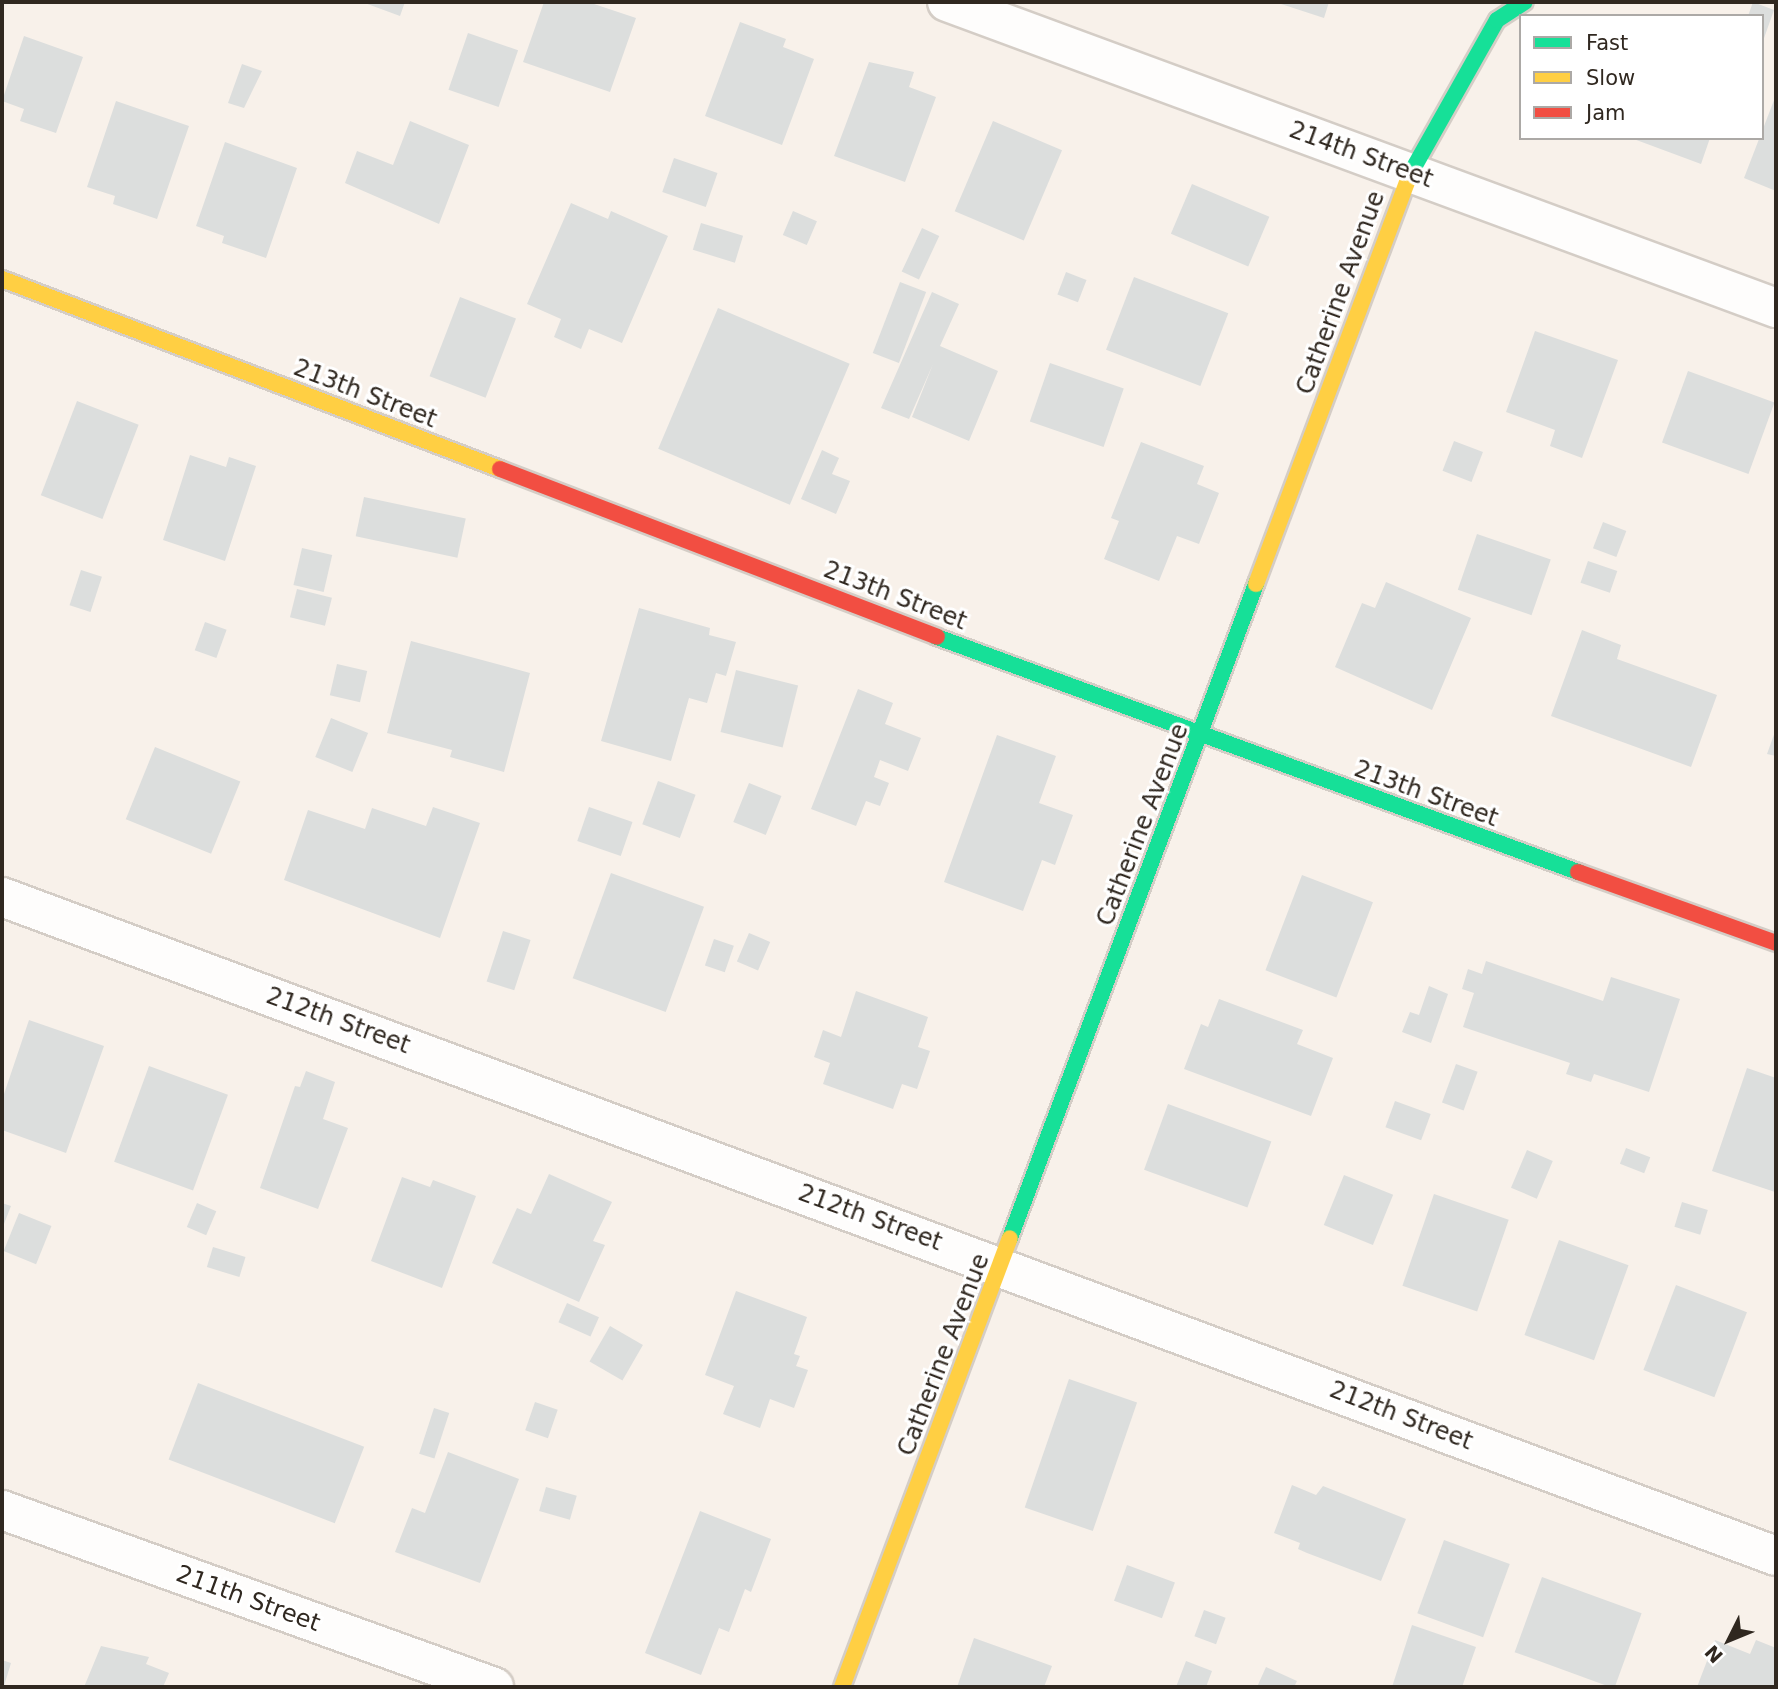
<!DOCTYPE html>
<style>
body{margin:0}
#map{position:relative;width:1778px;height:1689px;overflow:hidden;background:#f8f1ea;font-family:"DejaVu Sans",sans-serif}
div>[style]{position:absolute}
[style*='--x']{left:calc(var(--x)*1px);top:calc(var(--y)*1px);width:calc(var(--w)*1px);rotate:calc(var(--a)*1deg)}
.building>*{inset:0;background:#dcdedd;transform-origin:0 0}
.roads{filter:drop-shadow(2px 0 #d4cdc6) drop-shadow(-2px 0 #d4cdc6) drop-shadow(0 2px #d4cdc6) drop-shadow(0 -2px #d4cdc6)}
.street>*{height:38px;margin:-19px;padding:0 19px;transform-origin:19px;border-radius:19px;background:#fefdfc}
.fast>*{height:16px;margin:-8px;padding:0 8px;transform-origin:8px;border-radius:8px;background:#16e098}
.slow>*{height:16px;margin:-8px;padding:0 8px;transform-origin:8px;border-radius:8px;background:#ffcf43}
.jam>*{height:16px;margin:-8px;padding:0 8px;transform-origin:8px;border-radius:8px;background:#f24e42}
span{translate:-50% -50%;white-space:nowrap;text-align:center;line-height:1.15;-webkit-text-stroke:6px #fff;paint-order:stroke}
.street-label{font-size:24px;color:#302820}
.frame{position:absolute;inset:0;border:4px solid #302820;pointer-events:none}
.legend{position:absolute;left:1519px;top:14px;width:245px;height:126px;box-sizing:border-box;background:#fff;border:2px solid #aca9a6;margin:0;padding:9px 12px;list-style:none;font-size:21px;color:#302820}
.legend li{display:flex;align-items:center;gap:14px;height:35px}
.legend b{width:35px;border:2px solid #aca9a6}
.north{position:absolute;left:1694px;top:1605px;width:70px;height:70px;-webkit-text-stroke:5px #fff;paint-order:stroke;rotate:227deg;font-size:19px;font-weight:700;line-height:28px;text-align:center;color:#302820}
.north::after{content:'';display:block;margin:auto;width:24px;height:32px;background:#302820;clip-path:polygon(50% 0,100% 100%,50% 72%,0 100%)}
</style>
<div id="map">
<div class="building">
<i style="clip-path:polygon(362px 2px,405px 2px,400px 16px)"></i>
<i style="clip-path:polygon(544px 2px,588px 2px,636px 18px,610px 92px,523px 62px)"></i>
<i style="clip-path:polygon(1275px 2px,1329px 2px,1324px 18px)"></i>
<i style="clip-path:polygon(1753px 2px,1774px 10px,1763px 41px,1762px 16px,1748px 16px)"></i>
<i style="clip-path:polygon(740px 22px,786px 39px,783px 47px,814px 59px,782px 145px,705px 116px)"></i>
<i style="left:468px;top:33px;width:53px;height:60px;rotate:19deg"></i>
<i style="clip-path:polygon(24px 36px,83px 57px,56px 133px,20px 121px,24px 109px,2px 101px)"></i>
<i style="clip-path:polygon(869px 62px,914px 72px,909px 87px,936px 97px,905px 182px,834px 156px)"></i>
<i style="clip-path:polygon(242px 64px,262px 71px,244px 108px,228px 103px)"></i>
<i style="clip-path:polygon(1776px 95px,1776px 191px,1744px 178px)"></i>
<i style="clip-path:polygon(116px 101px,189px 126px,157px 219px,113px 204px,115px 196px,87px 187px)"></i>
<i style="clip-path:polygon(410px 121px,469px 145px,439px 224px,345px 183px,357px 151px,393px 165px)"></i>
<i style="left:993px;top:121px;width:75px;height:98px;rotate:23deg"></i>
<i style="clip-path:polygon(1631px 138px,1710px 138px,1701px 164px)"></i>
<i style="clip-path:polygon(225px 142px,297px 168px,266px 258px,222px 243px,224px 236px,196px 226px)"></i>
<i style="left:674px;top:158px;width:46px;height:36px;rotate:19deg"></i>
<i style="left:1192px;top:184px;width:84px;height:54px;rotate:23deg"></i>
<i style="clip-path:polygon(571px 203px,608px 219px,611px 211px,668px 236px,622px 343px,589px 329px,581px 349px,554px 337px,561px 319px,527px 304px)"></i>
<i style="left:793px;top:211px;width:26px;height:26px;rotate:23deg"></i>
<i style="left:701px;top:223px;width:44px;height:28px;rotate:17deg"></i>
<i style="left:922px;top:228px;width:19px;height:48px;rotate:25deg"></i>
<i style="left:1066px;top:272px;width:22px;height:24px;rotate:21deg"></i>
<i style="left:1134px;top:277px;width:101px;height:78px;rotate:21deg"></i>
<i style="left:900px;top:282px;width:28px;height:76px;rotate:21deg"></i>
<i style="clip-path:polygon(932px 292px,959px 304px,940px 346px,998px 371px,969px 441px,912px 417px,933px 364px,909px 419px,881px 408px)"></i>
<i style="left:460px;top:297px;width:60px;height:85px;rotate:21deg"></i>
<i style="left:718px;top:308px;width:143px;height:153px;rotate:23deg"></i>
<i style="clip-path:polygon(1535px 331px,1618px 360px,1582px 458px,1550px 446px,1555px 430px,1506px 412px)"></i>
<i style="left:1050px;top:363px;width:78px;height:62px;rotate:19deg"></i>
<i style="left:1688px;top:371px;width:92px;height:76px;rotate:20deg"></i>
<i style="left:77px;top:401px;width:66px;height:101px;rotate:21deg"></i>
<i style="left:1454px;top:441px;width:31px;height:32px;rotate:21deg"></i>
<i style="clip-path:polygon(1141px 442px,1204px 466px,1197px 484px,1219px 493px,1199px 544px,1177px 536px,1159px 581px,1104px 559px,1119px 521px,1111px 518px)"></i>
<i style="clip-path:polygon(822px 450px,839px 458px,832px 474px,850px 481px,836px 514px,801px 499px)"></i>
<i style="clip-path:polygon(190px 455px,226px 467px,229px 457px,256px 466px,225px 561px,163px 540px)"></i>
<i style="left:364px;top:497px;width:104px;height:40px;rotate:12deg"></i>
<i style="left:1603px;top:522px;width:25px;height:28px;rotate:21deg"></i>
<i style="left:1477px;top:534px;width:78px;height:59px;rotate:19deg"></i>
<i style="left:302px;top:548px;width:31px;height:38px;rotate:13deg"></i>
<i style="left:1588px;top:561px;width:31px;height:23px;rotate:19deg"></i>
<i style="left:81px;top:570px;width:22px;height:37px;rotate:18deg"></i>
<i style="clip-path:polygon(1386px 582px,1471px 618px,1432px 710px,1335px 667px,1362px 603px,1375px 608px)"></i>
<i style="left:297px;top:589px;width:36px;height:29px;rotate:14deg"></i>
<i style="clip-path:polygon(639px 608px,710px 628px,709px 635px,736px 642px,726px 676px,716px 673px,707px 703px,689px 698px,671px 761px,601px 741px)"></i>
<i style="left:205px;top:622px;width:23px;height:30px;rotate:20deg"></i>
<i style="clip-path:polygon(1582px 630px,1621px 645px,1617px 659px,1717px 695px,1691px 767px,1551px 716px)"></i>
<i style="clip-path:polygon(411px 641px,530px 673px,504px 772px,450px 757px,452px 750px,387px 733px)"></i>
<i style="left:337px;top:664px;width:31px;height:32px;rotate:13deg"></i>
<i style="left:736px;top:670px;width:64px;height:64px;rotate:14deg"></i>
<i style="clip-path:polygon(858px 689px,893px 703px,885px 724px,921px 738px,908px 771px,880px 760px,874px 777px,889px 783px,880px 806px,866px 801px,856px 826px,811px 809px)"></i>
<i style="left:331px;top:718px;width:40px;height:42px;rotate:22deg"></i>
<i style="clip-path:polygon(1776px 729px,1776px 756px,1767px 754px)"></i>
<i style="clip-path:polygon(997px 735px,1056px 756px,1039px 803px,1073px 815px,1055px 865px,1042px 860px,1023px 911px,944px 882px)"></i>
<i style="left:155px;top:747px;width:92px;height:78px;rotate:22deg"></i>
<i style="left:658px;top:781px;width:40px;height:46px;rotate:20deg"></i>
<i style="left:749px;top:783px;width:35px;height:42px;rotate:22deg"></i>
<i style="clip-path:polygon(433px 807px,480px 823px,440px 938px,284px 880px,308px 810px,365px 829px,372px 808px,426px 826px)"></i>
<i style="left:589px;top:807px;width:46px;height:36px;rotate:19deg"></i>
<i style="left:611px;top:873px;width:99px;height:112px;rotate:20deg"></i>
<i style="left:1302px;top:875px;width:76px;height:102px;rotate:21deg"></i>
<i style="left:503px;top:931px;width:29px;height:53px;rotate:18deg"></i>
<i style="left:749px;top:933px;width:23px;height:31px;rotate:23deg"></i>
<i style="left:714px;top:939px;width:21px;height:28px;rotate:19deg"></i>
<i style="clip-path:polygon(1486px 961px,1603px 1001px,1611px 977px,1680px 999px,1649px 1092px,1594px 1074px,1591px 1082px,1566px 1074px,1570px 1063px,1463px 1027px,1474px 993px,1462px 989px,1468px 969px,1482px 974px)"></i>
<i style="clip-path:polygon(1429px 986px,1448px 994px,1431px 1043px,1402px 1032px,1410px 1012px,1419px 1015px)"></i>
<i style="clip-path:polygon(856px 991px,928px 1017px,918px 1047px,930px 1051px,917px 1089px,902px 1084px,893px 1109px,823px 1084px,830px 1063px,814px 1057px,823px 1030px,841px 1037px)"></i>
<i style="clip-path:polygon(1219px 999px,1303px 1030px,1297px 1044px,1333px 1058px,1311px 1116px,1184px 1069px,1201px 1024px,1208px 1027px)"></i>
<i style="clip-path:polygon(29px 1020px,104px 1046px,66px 1153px,2px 1130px,2px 1100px)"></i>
<i style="left:1456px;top:1064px;width:23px;height:41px;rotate:20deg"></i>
<i style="left:149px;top:1066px;width:84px;height:102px;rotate:20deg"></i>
<i style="clip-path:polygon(1747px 1068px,1776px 1078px,1775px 1192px,1712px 1171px)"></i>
<i style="clip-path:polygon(306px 1071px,335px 1082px,323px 1119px,348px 1128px,318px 1209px,260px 1188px,295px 1086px,300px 1087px)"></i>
<i style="left:1395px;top:1101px;width:38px;height:28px;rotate:20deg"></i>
<i style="left:1168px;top:1104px;width:110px;height:70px;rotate:20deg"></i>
<i style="left:1626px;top:1148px;width:26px;height:17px;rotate:21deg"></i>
<i style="left:1527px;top:1150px;width:28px;height:41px;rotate:23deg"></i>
<i style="clip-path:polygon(549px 1174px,612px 1202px,593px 1241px,605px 1245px,579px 1302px,492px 1263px,517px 1208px,531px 1214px)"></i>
<i style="left:1344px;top:1175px;width:53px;height:54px;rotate:22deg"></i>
<i style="clip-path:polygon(402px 1177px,430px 1187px,433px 1180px,476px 1196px,442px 1288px,371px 1261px)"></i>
<i style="left:1434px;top:1194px;width:79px;height:97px;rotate:19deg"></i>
<i style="left:1682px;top:1202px;width:27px;height:26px;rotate:17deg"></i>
<i style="clip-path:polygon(2px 1203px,11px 1206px,2px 1229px)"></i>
<i style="left:197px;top:1203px;width:21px;height:26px;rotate:23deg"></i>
<i style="left:19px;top:1213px;width:35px;height:41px;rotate:22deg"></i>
<i style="left:1559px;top:1240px;width:74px;height:101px;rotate:20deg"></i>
<i style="left:213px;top:1247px;width:34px;height:21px;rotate:17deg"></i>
<i style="left:1676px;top:1285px;width:76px;height:91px;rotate:21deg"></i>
<i style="clip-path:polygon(736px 1291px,807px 1317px,794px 1354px,800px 1356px,796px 1366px,808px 1370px,794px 1408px,770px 1399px,760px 1428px,723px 1414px,734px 1386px,705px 1375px)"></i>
<i style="left:567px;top:1303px;width:35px;height:21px;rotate:24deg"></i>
<i style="left:610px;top:1326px;width:38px;height:41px;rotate:30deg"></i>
<i style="left:1069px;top:1379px;width:72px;height:136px;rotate:19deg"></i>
<i style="left:198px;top:1383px;width:178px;height:82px;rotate:21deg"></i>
<i style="left:535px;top:1402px;width:24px;height:30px;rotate:19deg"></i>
<i style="left:434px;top:1408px;width:16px;height:48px;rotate:18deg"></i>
<i style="clip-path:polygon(448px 1452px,519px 1479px,480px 1583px,395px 1552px,412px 1508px,425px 1513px)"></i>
<i style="clip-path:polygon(1292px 1485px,1316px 1495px,1323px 1486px,1406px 1519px,1381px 1581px,1307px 1553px,1298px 1549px,1300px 1543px,1274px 1533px)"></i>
<i style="left:546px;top:1487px;width:32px;height:25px;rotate:16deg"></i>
<i style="clip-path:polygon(700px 1511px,771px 1539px,751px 1592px,745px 1589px,729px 1632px,719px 1628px,701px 1675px,645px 1653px)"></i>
<i style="left:1444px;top:1540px;width:70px;height:78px;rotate:20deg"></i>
<i style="left:1127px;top:1565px;width:51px;height:38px;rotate:20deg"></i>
<i style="left:1542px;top:1577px;width:106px;height:80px;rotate:20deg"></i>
<i style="left:1204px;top:1610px;width:23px;height:28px;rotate:20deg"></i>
<i style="clip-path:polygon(1412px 1625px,1476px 1647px,1462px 1687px,1392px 1687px)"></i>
<i style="clip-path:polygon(974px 1638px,1052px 1666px,1044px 1687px,957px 1687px)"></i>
<i style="clip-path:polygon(1715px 1640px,1750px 1654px,1756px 1640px,1776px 1648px,1776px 1687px,1697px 1687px)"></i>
<i style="clip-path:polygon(101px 1646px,149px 1657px,146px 1664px,169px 1673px,163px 1687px,84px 1687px)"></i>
<i style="clip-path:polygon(2px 1660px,11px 1663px,4px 1686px,2px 1685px)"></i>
<i style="clip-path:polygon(1186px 1661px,1212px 1671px,1206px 1687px,1176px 1687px)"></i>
<i style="clip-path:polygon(1266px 1667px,1297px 1681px,1294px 1687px,1257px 1687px)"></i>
</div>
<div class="roads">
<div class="street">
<i style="--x:947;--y:2;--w:884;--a:20.26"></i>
<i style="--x:2;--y:897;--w:1892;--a:20.38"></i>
<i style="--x:2;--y:1510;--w:523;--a:19.79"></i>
</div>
<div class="fast">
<i style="--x:1409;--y:176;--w:179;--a:-60.6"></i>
<i style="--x:1497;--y:20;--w:33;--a:-33"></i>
<i style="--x:937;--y:637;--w:683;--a:20.13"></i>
<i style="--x:1010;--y:1238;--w:699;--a:-69.39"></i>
</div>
<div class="slow">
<i style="--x:2;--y:279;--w:533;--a:20.88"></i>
<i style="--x:1256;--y:584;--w:436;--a:-69.4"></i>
<i style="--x:842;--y:1687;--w:479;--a:-69.5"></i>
</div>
<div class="jam">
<i style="--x:500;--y:469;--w:468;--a:21"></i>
<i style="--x:1578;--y:872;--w:210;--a:19.7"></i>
</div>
</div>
<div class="street-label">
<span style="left:1361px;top:155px;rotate:20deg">214th Street</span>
<span style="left:1341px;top:293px;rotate:-70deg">Catherine Avenue</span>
<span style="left:365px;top:394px;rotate:21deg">213th Street</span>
<span style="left:895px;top:596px;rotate:21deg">213th Street</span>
<span style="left:1426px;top:794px;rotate:20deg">213th Street</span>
<span style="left:1143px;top:825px;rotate:-69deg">Catherine Avenue</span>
<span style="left:338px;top:1021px;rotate:20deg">212th Street</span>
<span style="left:870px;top:1218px;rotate:20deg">212th Street</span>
<span style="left:944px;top:1355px;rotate:-69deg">Catherine Avenue</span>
<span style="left:1401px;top:1416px;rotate:21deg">212th Street</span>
<span style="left:248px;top:1599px;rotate:20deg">211th Street</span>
</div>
<div class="frame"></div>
<ul class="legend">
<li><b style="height:9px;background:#16e098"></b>Fast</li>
<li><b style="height:9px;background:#ffcf43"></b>Slow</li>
<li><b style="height:9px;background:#f24e42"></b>Jam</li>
</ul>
<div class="north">N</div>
</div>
